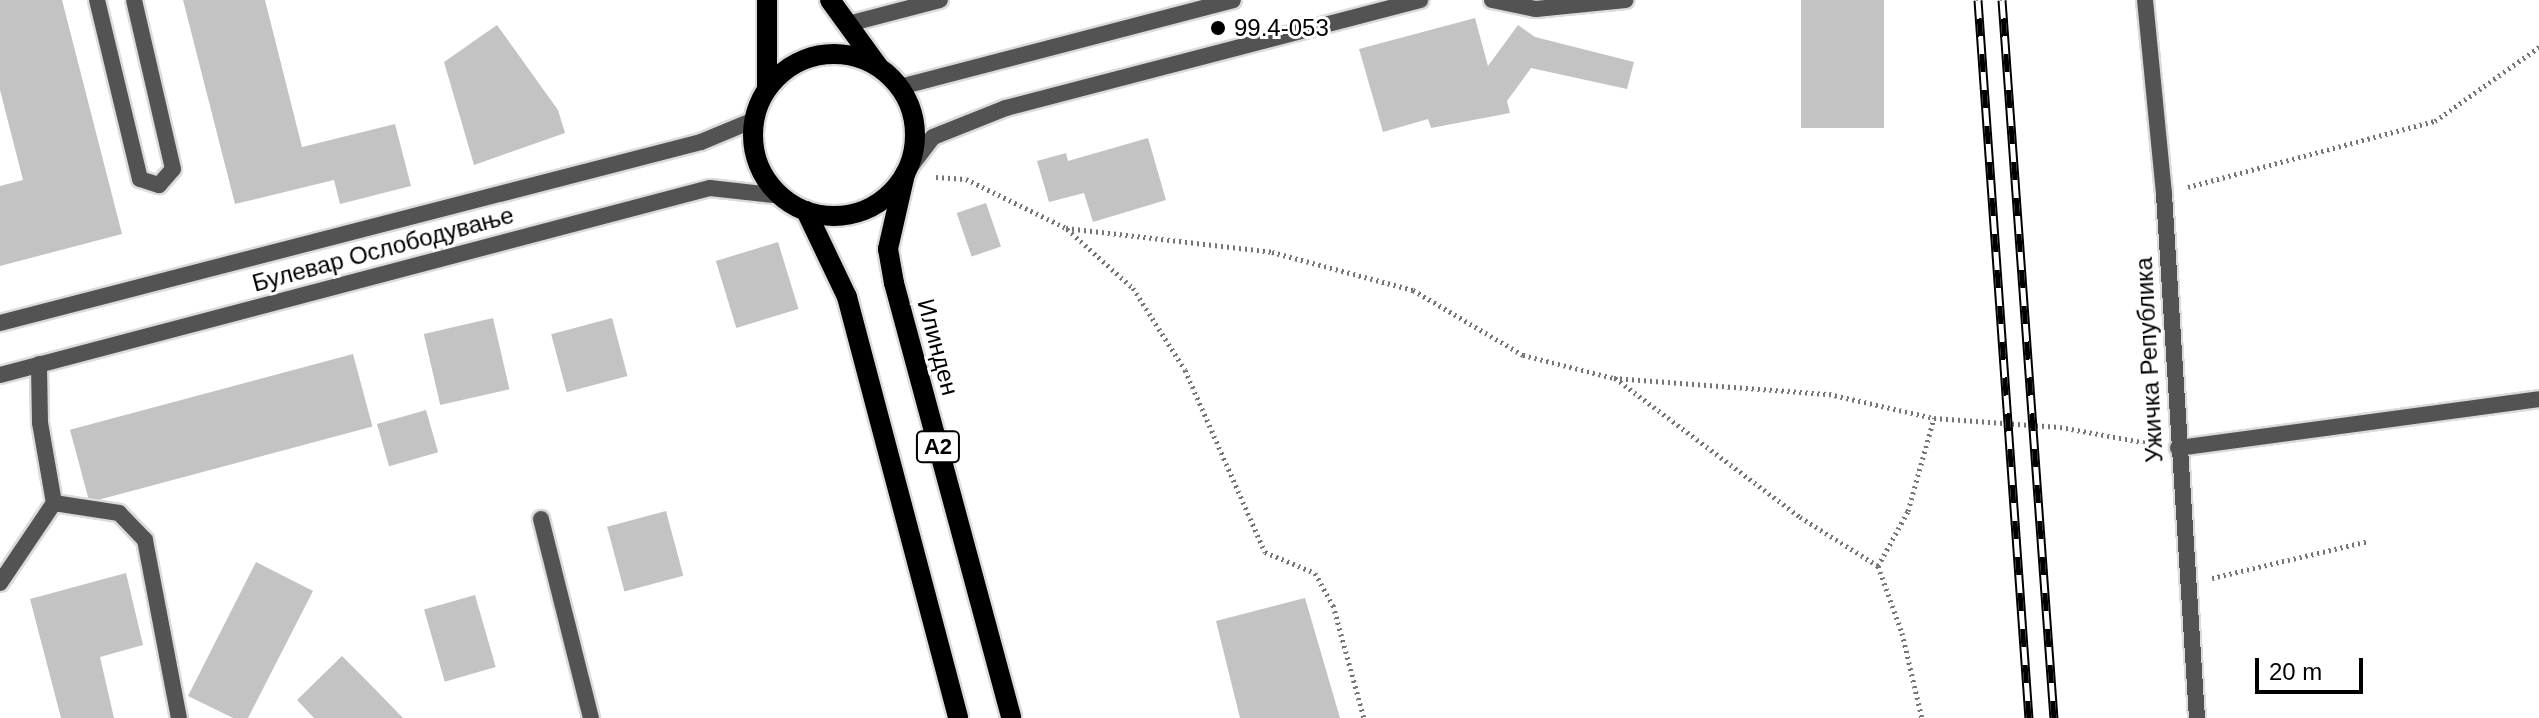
<!DOCTYPE html>
<meta charset="utf-8">
<style>
body{margin:0}
#map{position:relative;width:2539px;height:718px;overflow:hidden;background:#fff;font-family:Helvetica,sans-serif}
div>[style]{position:absolute}
[style*='--x']{left:calc(var(--x)*1px);top:calc(var(--y)*1px);width:calc(var(--w)*1px);rotate:calc(var(--a)*1deg)}
.building>*{inset:0;background:#c3c3c3;transform-origin:0 0}
.path>*{height:5px;margin-top:-2.5px;transform-origin:0;background:repeating-linear-gradient(90deg,#757575 0 2px,transparent 0 6px)}
.roads{filter:drop-shadow(2px 0 #dbdbdb) drop-shadow(-2px 0 #dbdbdb) drop-shadow(0 2px #dbdbdb) drop-shadow(0 -2px #dbdbdb)}
.minor>*{height:16px;margin:-8px;padding:0 8px;transform-origin:8px;border-radius:8px;background:#535353}
.primary>*{height:20px;margin:-10px;padding:0 10px;transform-origin:10px;border-radius:10px;background:#000}
.primary>.ring{margin:-10px;padding:0;box-sizing:content-box;background:none;border:20px solid #000;border-radius:50%}
.rail>*{height:9px;margin-top:-4.5px;transform-origin:0;background:repeating-linear-gradient(90deg,#fff 0 18px,#000 0 36px);box-sizing:border-box;border-block:2px solid #000}
.dots>*{width:22px;height:22px;translate:-50% -50%;box-sizing:border-box;border:4px solid #fff;border-radius:50%}
span{translate:-50% -50%;white-space:nowrap;text-align:center;line-height:1.15;-webkit-text-stroke:6px #fff;paint-order:stroke}
.shield-label span{padding:2px 6px;background:#fff;border:2px solid;border-radius:6px;-webkit-text-stroke-width:0}
.shield-label{font-size:22px;color:#000;font-weight:700}
.poi-label{font-size:24px;color:#000}
.left{translate:0 -50%;text-align:left}
.street-label{font-size:24px;color:#000}
.scale{position:absolute;left:2255px;top:658px;width:108px;height:36px;box-sizing:border-box;border:4px solid #000;border-top:0;padding-left:10px;font-size:24px;line-height:28px;white-space:nowrap;color:#000;-webkit-text-stroke:6px #fff;paint-order:stroke}
</style>
<div id="map">
<div class="building">
<i style="clip-path:polygon(0 0,62px 0,122px 234px,0 266px,0 186px,23px 180px,0 90px)"></i>
<i style="clip-path:polygon(183px 0,265px 0,302px 147px,395px 124px,411px 186px,340px 204px,334px 180px,235px 204px)"></i>
<i style="left:1801px;top:0;width:83px;height:128px"></i>
<i style="clip-path:polygon(1475px 18px,1488px 66px,1518px 25px,1535px 37px,1634px 62px,1627px 89px,1531px 68px,1507px 101px,1510px 113px,1431px 128px,1428px 119px,1383px 132px,1359px 49px)"></i>
<i style="clip-path:polygon(497px 25px,558px 110px,565px 133px,474px 165px,444px 62px)"></i>
<i style="clip-path:polygon(1148px 138px,1166px 200px,1093px 222px,1084px 193px,1049px 202px,1037px 161px,1066px 153px,1068px 161px)"></i>
<i style="left:986px;top:203px;width:46px;height:31px;rotate:71deg"></i>
<i style="left:778px;top:242px;width:70px;height:65px;rotate:73deg"></i>
<i style="left:493px;top:318px;width:73px;height:71px;rotate:77deg"></i>
<i style="left:612px;top:318px;width:60px;height:63px;rotate:75deg"></i>
<i style="left:353px;top:354px;width:75px;height:293px;rotate:75deg"></i>
<i style="left:426px;top:410px;width:44px;height:51px;rotate:74deg"></i>
<i style="left:666px;top:511px;width:67px;height:61px;rotate:75deg"></i>
<i style="clip-path:polygon(256px 562px,313px 591px,248px 718px,233px 718px,188px 696px)"></i>
<i style="clip-path:polygon(126px 573px,143px 645px,100px 657px,114px 718px,61px 718px,30px 599px)"></i>
<i style="left:475px;top:595px;width:75px;height:53px;rotate:74deg"></i>
<i style="clip-path:polygon(1305px 598px,1340px 718px,1240px 718px,1216px 621px)"></i>
<i style="clip-path:polygon(342px 656px,367px 681px,403px 718px,314px 718px,297px 700px)"></i>
</div>
<div class="path">
<i style="--x:936;--y:177;--w:30;--a:4"></i>
<i style="--x:966;--y:179;--w:111;--a:26.1"></i>
<i style="--x:1066;--y:228;--w:207;--a:6.6"></i>
<i style="--x:1272;--y:252;--w:146;--a:15.1"></i>
<i style="--x:1413;--y:290;--w:128;--a:30.6"></i>
<i style="--x:1523;--y:355;--w:94;--a:14.2"></i>
<i style="--x:1614;--y:378;--w:216;--a:4.3"></i>
<i style="--x:1829;--y:394;--w:108;--a:12.9"></i>
<i style="--x:1934;--y:418;--w:126;--a:4.1"></i>
<i style="--x:2060;--y:427;--w:95;--a:10.4"></i>
<i style="--x:2188;--y:187;--w:256;--a:-15"></i>
<i style="--x:2435;--y:121;--w:128;--a:-35.4"></i>
<i style="--x:1067;--y:229;--w:89;--a:41.8"></i>
<i style="--x:1133;--y:288;--w:97;--a:57.6"></i>
<i style="--x:1185;--y:370;--w:199;--a:66.3"></i>
<i style="--x:1265;--y:552;--w:54;--a:22.8"></i>
<i style="--x:1315;--y:573;--w:37;--a:61"></i>
<i style="--x:1333;--y:605;--w:117;--a:74.7"></i>
<i style="--x:1615;--y:378;--w:231;--a:36.9"></i>
<i style="--x:1800;--y:517;--w:92;--a:32.1"></i>
<i style="--x:1878;--y:566;--w:71;--a:70.3"></i>
<i style="--x:1902;--y:633;--w:87;--a:76.8"></i>
<i style="--x:1878;--y:566;--w:63;--a:-61.4"></i>
<i style="--x:1908;--y:511;--w:97;--a:-74.4"></i>
<i style="--x:2212;--y:578;--w:160;--a:-13.3"></i>
</div>
<div class="roads">
<div class="minor">
<i style="--x:97;--y:0;--w:184;--a:76.5"></i>
<i style="--x:140;--y:179;--w:20;--a:18"></i>
<i style="--x:159;--y:185;--w:21;--a:-49"></i>
<i style="--x:173;--y:169;--w:173;--a:-103"></i>
<i style="--x:1492;--y:0;--w:45;--a:11.6"></i>
<i style="--x:1536;--y:9;--w:90;--a:-5.7"></i>
<i style="--x:2145;--y:0;--w:195;--a:84.4"></i>
<i style="--x:2164;--y:194;--w:525;--a:86.4"></i>
<i style="--x:848;--y:24;--w:95;--a:-14.6"></i>
<i style="--x:900;--y:87;--w:344;--a:-14.6"></i>
<i style="--x:905;--y:174;--w:46;--a:-52.9"></i>
<i style="--x:933;--y:137;--w:79;--a:-21.7"></i>
<i style="--x:1006;--y:108;--w:428;--a:-14.6"></i>
<i style="--x:0;--y:323;--w:724;--a:-14.48"></i>
<i style="--x:701;--y:142;--w:57;--a:-22.5"></i>
<i style="--x:0;--y:375;--w:734;--a:-14.76"></i>
<i style="--x:710;--y:188;--w:71;--a:6.4"></i>
<i style="--x:2178;--y:448;--w:364;--a:-7.7"></i>
<i style="--x:54;--y:503;--w:66;--a:8.7"></i>
<i style="--x:119;--y:513;--w:37;--a:46"></i>
<i style="--x:145;--y:540;--w:181;--a:79.2"></i>
<i style="--x:541;--y:519;--w:205;--a:75.9"></i>
<i style="--x:0;--y:583;--w:97;--a:-56"></i>
<i style="--x:54;--y:503;--w:81;--a:-99.9"></i>
<i style="--x:40;--y:423;--w:59;--a:-91"></i>
</div>
<div class="primary">
<i style="--x:767;--y:0;--w:88;--a:90"></i>
<i style="--x:830;--y:0;--w:82;--a:54"></i>
<i class="ring" style="left:753px;top:54px;width:142px;height:142px"></i>
<i style="--x:905;--y:174;--w:77;--a:102.8"></i>
<i style="--x:888;--y:249;--w:35;--a:80"></i>
<i style="--x:894;--y:283;--w:450;--a:74.9"></i>
<i style="--x:806;--y:211;--w:95;--a:64.5"></i>
<i style="--x:847;--y:297;--w:435;--a:75.2"></i>
</div>
</div>
<div class="rail">
<i style="--x:1978;--y:0;--w:720;--a:85.94"></i>
<i style="--x:2002;--y:0;--w:720;--a:85.86"></i>
</div>
<div class="dots">
<i style="left:1218px;top:28px;background:#000"></i>
</div>
<div class="shield-label">
<span style="left:938px;top:447px">A2</span>
</div>
<div class="poi-label">
<span class="left" style="left:1234px;top:28px">99.4-053</span>
</div>
<div class="street-label">
<span style="left:383px;top:249px;rotate:-15deg">Булевар Ослободување</span>
<span style="left:938px;top:347px;rotate:75deg">Илинден</span>
<span style="left:2149px;top:360px;rotate:-93deg">Ужичка Република</span>
</div>
<div class="scale">20 m</div>
</div>
